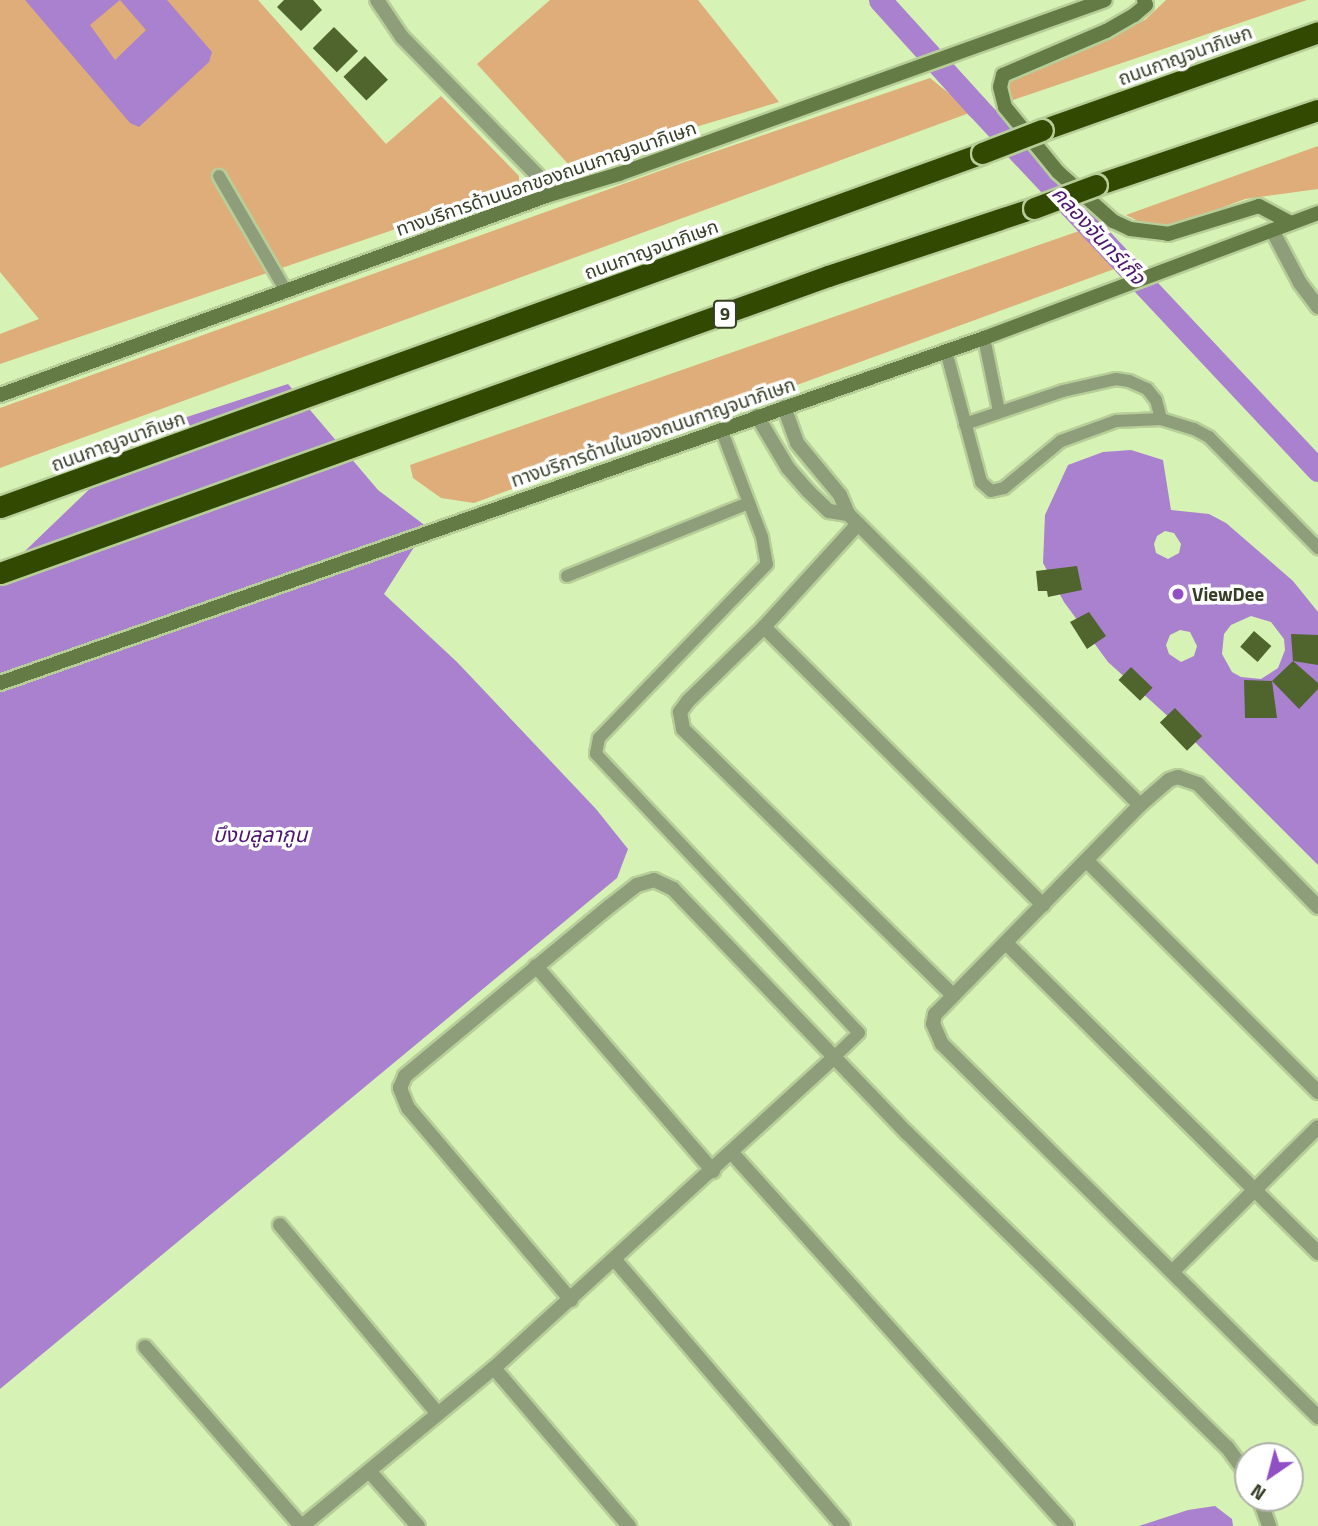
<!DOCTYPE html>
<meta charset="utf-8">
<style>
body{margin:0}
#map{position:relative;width:1318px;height:1526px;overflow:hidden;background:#d7f2b5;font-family:"Titillium Web","Noto Sans Thai",sans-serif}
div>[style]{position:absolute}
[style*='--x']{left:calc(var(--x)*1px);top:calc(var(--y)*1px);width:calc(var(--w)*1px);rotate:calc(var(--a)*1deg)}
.green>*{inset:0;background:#dfad79}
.water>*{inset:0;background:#a981ce}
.canal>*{height:23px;margin:-11.5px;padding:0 11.5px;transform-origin:11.5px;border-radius:11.5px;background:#a981ce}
.building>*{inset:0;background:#4f652d;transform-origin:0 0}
.roads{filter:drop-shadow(2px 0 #b7ce99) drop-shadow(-2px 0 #b7ce99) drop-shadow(0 2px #b7ce99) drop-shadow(0 -2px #b7ce99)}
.lane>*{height:12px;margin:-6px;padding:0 6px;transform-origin:6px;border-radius:6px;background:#8e9e7b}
.street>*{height:14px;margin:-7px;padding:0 7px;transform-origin:7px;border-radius:7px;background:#8e9e7b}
.secondary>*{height:14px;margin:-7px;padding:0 7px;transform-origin:7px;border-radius:7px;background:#647b45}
.highway>*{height:21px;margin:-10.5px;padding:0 10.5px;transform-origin:10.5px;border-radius:10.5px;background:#324901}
.bridges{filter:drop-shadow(2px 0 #b7ce99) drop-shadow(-2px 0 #b7ce99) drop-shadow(0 2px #b7ce99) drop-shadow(0 -2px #b7ce99)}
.highway-bridge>*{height:21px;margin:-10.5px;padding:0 10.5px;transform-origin:10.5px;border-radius:10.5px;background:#324901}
.dots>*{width:19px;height:19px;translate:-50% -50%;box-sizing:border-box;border:4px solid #fff;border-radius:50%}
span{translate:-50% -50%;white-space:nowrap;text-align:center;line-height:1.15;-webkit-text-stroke:7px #fff;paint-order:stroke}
.shield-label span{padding:2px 5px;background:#fff;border:2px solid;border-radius:5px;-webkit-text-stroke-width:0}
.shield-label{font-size:18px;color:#353f27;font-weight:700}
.street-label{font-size:19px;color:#353f27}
.poi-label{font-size:19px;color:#353f27;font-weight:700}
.left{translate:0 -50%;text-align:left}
.water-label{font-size:21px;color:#4c1471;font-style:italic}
.north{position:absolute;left:1234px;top:1442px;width:70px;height:70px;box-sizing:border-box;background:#fff;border:2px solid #aeb2a9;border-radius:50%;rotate:215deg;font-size:19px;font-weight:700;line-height:28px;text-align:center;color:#353f27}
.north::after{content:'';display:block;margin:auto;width:24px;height:32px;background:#904fc4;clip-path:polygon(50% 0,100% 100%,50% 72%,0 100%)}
</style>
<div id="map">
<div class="green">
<i style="clip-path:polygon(0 0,258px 0,386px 144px,441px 96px,519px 176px,519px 187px,0 364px,0 334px,39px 319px,0 272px)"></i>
<i style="clip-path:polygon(550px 0,698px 0,779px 102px,569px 165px,477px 64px)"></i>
<i style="clip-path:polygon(1166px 0,1307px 0,1013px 100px,1008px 89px,1011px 78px,1145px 20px)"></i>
<i style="clip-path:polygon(930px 78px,972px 112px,0 468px,0 408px,676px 165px)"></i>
<i style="clip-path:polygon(1318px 146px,1318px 189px,1245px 199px,1184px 222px,1159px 227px,1140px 222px,1126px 215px)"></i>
<i style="clip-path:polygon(1082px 230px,1117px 268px,474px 503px,441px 498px,413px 478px,410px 465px)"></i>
</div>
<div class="water">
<i style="clip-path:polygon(25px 0,120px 0,90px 25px,115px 60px,146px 30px,120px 0,167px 0,212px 52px,209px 62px,139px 127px,130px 123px)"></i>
<i style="clip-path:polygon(288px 384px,378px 490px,427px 527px,384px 594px,457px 662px,596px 809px,628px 849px,617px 878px,0 1389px,0 575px,153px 428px)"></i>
<i style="clip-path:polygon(evenodd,1131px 450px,1163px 460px,1171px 510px,1209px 514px,1226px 523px,1293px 581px,1318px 612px,1318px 865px,1182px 729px,1108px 662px,1064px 602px,1043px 563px,1045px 515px,1068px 465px,1103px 452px,1131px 450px,1165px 531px,1174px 533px,1181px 544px,1179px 553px,1168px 559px,1156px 553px,1154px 544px,1157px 536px,1165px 531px,1131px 450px,1251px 616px,1271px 622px,1284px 639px,1285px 650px,1278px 668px,1261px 679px,1241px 677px,1232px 672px,1222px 654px,1224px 634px,1231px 625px,1251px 616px,1131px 450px,1180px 630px,1190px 632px,1197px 646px,1194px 656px,1181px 662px,1169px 654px,1166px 645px,1170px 635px,1180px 630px)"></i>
<i style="clip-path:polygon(1215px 1506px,1232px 1519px,1233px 1526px,1139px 1526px,1188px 1510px)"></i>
</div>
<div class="canal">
<i style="--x:880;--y:0;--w:144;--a:47.8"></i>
<i style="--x:977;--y:107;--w:498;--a:46.8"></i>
</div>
<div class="building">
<i style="clip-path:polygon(284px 0,313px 0,322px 10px,301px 31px,277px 7px)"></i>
<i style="left:334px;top:27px;width:34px;height:30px;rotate:45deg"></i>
<i style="left:365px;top:56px;width:33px;height:30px;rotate:46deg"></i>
<i style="clip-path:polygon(1077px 566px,1082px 590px,1048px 597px,1047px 591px,1038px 591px,1036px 571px)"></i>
<i style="clip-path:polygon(1089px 612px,1106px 636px,1087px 649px,1070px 622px)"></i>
<i style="left:1254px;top:631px;width:23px;height:21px;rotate:41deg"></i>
<i style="clip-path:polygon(1291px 634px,1318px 635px,1318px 665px,1293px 661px)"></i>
<i style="clip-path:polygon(1293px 661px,1318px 683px,1318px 689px,1299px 709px,1272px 681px,1277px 718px,1245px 718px,1244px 680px,1272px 681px)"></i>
<i style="left:1131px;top:667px;width:30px;height:18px;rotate:44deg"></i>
<i style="left:1175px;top:708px;width:39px;height:21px;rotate:46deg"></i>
</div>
<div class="roads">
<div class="lane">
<i style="--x:219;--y:176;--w:133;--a:59.8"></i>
<i style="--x:984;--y:338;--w:75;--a:78.4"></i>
<i style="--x:946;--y:351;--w:136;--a:75"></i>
<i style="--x:981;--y:482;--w:13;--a:42"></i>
<i style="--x:991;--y:491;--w:13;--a:-13"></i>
<i style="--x:1004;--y:488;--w:74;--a:-39.5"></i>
<i style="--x:1061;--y:441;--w:59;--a:-20"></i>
<i style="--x:1116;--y:421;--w:45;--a:-2.5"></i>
<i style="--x:1161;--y:419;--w:34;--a:17"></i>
<i style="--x:1194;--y:429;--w:17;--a:28"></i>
<i style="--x:1209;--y:437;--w:156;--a:45.5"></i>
<i style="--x:965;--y:424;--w:103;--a:-18.6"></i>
<i style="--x:1063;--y:391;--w:54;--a:-12.8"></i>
<i style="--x:1116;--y:379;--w:13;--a:9"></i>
<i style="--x:1129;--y:381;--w:20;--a:24"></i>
<i style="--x:1147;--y:389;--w:14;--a:51"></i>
<i style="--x:1156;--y:400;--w:20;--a:75"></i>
<i style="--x:721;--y:429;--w:116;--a:69.2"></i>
<i style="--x:762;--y:537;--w:27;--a:80"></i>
<i style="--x:767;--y:564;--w:242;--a:134"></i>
<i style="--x:599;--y:738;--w:16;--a:101"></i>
<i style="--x:596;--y:754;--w:383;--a:46.7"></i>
<i style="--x:859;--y:1033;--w:35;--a:136"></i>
<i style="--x:567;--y:576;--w:196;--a:-21.9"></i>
</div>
<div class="street">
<i style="--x:377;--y:0;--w:45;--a:56"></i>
<i style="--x:402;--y:37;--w:193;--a:45.6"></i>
<i style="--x:537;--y:175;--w:23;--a:59"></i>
<i style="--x:1272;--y:230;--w:60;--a:62.2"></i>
<i style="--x:1300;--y:283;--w:30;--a:53"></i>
<i style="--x:784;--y:407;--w:38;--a:70"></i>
<i style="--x:797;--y:443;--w:67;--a:50.4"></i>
<i style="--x:840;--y:495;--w:21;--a:67"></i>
<i style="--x:848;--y:514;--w:412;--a:44.9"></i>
<i style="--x:757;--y:416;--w:61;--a:59.2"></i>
<i style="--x:788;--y:468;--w:30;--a:49"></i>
<i style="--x:808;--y:491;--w:29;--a:44"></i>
<i style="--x:829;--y:511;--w:19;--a:9"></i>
<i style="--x:858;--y:524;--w:139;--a:132.4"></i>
<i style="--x:764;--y:627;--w:106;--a:135.8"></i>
<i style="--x:688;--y:701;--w:14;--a:126"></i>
<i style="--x:680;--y:712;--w:17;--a:80"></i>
<i style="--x:683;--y:729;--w:379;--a:44.6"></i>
<i style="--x:764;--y:627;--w:394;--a:44.9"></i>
<i style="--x:1087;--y:861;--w:327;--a:45"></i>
<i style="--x:1318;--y:907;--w:172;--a:-134.3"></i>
<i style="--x:1198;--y:784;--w:21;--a:-161"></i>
<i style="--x:1178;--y:777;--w:9;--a:162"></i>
<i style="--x:1169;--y:780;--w:38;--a:139"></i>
<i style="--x:1140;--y:805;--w:293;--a:134.4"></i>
<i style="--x:935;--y:1014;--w:10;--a:101"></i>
<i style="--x:933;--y:1024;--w:22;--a:66"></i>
<i style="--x:942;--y:1044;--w:530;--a:44.77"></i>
<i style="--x:1006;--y:943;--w:440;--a:44.8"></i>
<i style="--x:536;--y:966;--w:271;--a:49.2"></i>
<i style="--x:732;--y:1153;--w:501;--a:48.07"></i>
<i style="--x:280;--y:1225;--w:246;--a:50.1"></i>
<i style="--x:615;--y:1260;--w:350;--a:49.4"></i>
<i style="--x:1173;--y:1271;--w:204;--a:-44.8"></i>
<i style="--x:571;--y:1300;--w:252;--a:-130.3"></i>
<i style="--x:408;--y:1108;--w:22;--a:-112"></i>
<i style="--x:400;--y:1088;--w:13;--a:-67"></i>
<i style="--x:405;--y:1076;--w:266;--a:-39.7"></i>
<i style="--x:610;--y:906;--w:34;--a:-38"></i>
<i style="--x:637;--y:885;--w:18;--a:-16"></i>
<i style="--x:654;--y:880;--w:21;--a:25"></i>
<i style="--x:673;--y:889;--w:233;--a:46.2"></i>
<i style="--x:145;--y:1347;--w:237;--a:48.9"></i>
<i style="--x:494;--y:1368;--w:208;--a:49.5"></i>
<i style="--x:370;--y:1472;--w:72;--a:48.4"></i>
<i style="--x:1259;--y:1498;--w:30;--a:70"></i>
<i style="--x:302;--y:1526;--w:249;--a:-39.5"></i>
<i style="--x:494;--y:1368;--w:461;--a:-42.4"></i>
<i style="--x:834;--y:1057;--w:105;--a:46.2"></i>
<i style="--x:907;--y:1133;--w:448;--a:44.5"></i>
<i style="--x:1227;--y:1447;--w:36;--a:54"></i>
</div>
<div class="secondary">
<i style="--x:1144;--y:0;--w:5;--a:68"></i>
<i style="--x:1146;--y:5;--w:16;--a:140"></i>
<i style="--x:1134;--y:15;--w:32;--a:150"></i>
<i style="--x:1106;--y:31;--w:112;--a:156.9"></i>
<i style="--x:1003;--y:75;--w:12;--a:104"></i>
<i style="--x:1000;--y:87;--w:21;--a:76"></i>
<i style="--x:1005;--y:107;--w:84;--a:50.8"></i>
<i style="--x:1058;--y:172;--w:74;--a:41.7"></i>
<i style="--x:1113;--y:221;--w:19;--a:25"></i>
<i style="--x:1130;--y:229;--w:38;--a:7"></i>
<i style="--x:1168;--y:234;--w:95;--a:-17.1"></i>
<i style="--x:1259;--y:206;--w:36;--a:28"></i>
<i style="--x:0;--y:395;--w:584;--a:-20.02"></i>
<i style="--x:549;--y:195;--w:73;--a:-16.7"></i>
<i style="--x:619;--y:174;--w:516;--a:-19.7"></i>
<i style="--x:0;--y:683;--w:1043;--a:-19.32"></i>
<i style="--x:984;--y:338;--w:357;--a:-20.5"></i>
</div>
<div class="highway">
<i style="--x:1042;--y:130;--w:293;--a:-19.5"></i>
<i style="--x:1096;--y:185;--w:234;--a:-18.7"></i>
<i style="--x:0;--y:507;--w:1044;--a:-19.82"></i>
<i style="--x:0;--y:573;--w:880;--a:-19.73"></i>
<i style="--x:828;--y:276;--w:217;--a:-18.3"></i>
</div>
</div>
<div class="bridges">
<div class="highway-bridge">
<i style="--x:982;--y:153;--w:64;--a:-21"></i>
<i style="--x:1034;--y:208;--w:66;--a:-20.4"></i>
</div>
</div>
<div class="dots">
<i style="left:1178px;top:594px;background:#904fc4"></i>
</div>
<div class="shield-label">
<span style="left:725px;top:314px">9</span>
</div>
<div class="street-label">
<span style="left:1185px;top:55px;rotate:-20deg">ถนนกาญจนาภิเษก</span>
<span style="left:546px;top:178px;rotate:-19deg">ทางบริการด้านนอกของถนนกาญจนาภิเษก</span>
<span style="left:651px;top:249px;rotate:-20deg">ถนนกาญจนาภิเษก</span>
<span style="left:653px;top:432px;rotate:-19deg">ทางบริการด้านในของถนนกาญจนาภิเษก</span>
<span style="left:118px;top:441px;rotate:-20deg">ถนนกาญจนาภิเษก</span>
</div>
<div class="poi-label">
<span class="left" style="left:1192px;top:594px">ViewDee</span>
</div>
<div class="water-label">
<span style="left:1099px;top:235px;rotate:47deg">คลองจันทร์เก็จ</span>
<span style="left:260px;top:834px">บึงบลูลากูน</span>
</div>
<div class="north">N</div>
</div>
